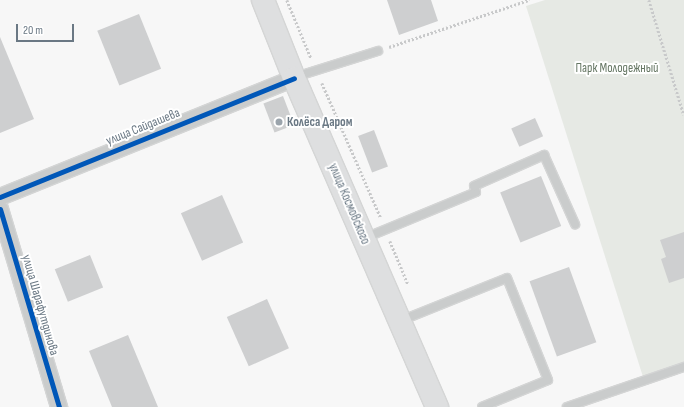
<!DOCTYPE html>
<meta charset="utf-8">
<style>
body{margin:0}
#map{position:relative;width:684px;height:407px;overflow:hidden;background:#f7f7f7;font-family:"Sofia Sans Condensed",sans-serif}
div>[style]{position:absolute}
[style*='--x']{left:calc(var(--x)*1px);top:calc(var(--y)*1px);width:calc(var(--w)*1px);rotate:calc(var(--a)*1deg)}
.green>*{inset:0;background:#e6e9e4}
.building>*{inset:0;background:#cecfd0;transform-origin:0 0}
.path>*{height:2.5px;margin-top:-1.25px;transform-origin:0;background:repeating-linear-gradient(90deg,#c8c9ca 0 2px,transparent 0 4px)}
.roads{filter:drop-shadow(1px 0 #d4d5d5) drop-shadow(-1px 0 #d4d5d5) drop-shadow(0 1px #d4d5d5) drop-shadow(0 -1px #d4d5d5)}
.lane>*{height:8px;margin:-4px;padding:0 4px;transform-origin:4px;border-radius:4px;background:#cacccc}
.street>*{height:16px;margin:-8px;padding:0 8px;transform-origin:8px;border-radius:8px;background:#cacccc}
.secondary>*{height:22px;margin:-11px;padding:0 11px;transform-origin:11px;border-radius:11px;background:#dedfe0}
.cycleway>*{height:5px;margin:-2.5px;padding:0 2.5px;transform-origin:2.5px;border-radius:2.5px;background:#0057b8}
.dots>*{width:11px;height:11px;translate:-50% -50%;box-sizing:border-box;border:2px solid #fff;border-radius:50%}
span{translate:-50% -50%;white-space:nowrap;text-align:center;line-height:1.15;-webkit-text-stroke:4px #fff;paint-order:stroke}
.park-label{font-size:13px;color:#667764}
.poi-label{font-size:13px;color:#6a7884;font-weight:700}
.left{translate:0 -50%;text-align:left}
.street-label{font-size:13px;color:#6a7884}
.scale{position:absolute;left:16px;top:24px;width:58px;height:18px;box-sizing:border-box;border:2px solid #6a7884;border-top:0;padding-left:5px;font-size:12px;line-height:14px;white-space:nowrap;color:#6a7884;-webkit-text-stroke:3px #fff;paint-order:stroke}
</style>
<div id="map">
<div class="green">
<i style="clip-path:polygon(545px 0,684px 0,684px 367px,644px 380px,526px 6px)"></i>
</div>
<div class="building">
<i style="clip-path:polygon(387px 0,431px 0,438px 21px,399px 35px)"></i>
<i style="left:139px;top:14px;width:59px;height:45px;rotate:68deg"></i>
<i style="clip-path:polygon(0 37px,34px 119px,0 133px)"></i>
<i style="left:283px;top:96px;width:31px;height:21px;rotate:69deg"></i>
<i style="left:535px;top:118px;width:20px;height:26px;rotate:66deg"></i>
<i style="left:374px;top:130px;width:39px;height:17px;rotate:69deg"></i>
<i style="left:541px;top:176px;width:54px;height:44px;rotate:68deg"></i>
<i style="left:222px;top:195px;width:52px;height:45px;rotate:66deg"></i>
<i style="clip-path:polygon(684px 232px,684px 278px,669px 283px,661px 259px,666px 257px,660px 240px)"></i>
<i style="left:90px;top:255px;width:35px;height:38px;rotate:68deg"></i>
<i style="left:569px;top:267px;width:80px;height:42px;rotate:70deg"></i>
<i style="left:267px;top:299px;width:54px;height:44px;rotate:66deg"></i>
<i style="clip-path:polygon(128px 335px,158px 407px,112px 407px,89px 351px)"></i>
</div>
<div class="path">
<i style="--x:287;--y:0;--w:63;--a:67.5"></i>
<i style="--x:649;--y:0;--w:120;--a:73.1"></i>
<i style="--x:389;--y:47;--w:148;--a:-18.6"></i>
<i style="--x:322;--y:83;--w:147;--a:66.4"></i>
<i style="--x:390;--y:241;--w:47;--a:67.3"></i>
</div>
<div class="roads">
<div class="lane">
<i style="--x:295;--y:77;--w:87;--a:-17.4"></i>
<i style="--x:365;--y:238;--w:120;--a:-22.5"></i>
<i style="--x:476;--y:192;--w:6;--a:-108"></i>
<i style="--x:474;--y:186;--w:77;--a:-23.9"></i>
<i style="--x:544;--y:155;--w:76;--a:65.8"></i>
<i style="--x:400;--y:321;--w:115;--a:-21.9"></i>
<i style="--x:507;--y:278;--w:110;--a:68.1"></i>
<i style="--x:548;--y:380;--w:71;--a:157.8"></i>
<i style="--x:567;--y:407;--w:124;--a:-18.9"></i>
</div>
<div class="street">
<i style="--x:0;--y:197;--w:317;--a:-22"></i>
<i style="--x:0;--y:209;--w:207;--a:73.4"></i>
</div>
<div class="secondary">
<i style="--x:263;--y:0;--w:84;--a:68.3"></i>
<i style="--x:294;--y:78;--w:359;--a:66.5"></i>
</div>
</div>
<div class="cycleway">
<i style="--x:0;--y:197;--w:317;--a:-22"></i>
<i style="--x:0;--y:209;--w:207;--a:73.4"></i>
</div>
<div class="dots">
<i style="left:279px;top:122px;background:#9ba4ac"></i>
</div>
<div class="park-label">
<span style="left:617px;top:68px">Парк Молодежный</span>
</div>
<div class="poi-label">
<span class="left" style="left:287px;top:122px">Колёса Даром</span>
</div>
<div class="street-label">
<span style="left:143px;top:127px;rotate:-22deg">улица Сайдашева</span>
<span style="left:349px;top:204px;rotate:67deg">улица Космовского</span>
<span style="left:40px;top:305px;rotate:74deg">улица Шарафутдинова</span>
</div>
<div class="scale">20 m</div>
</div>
